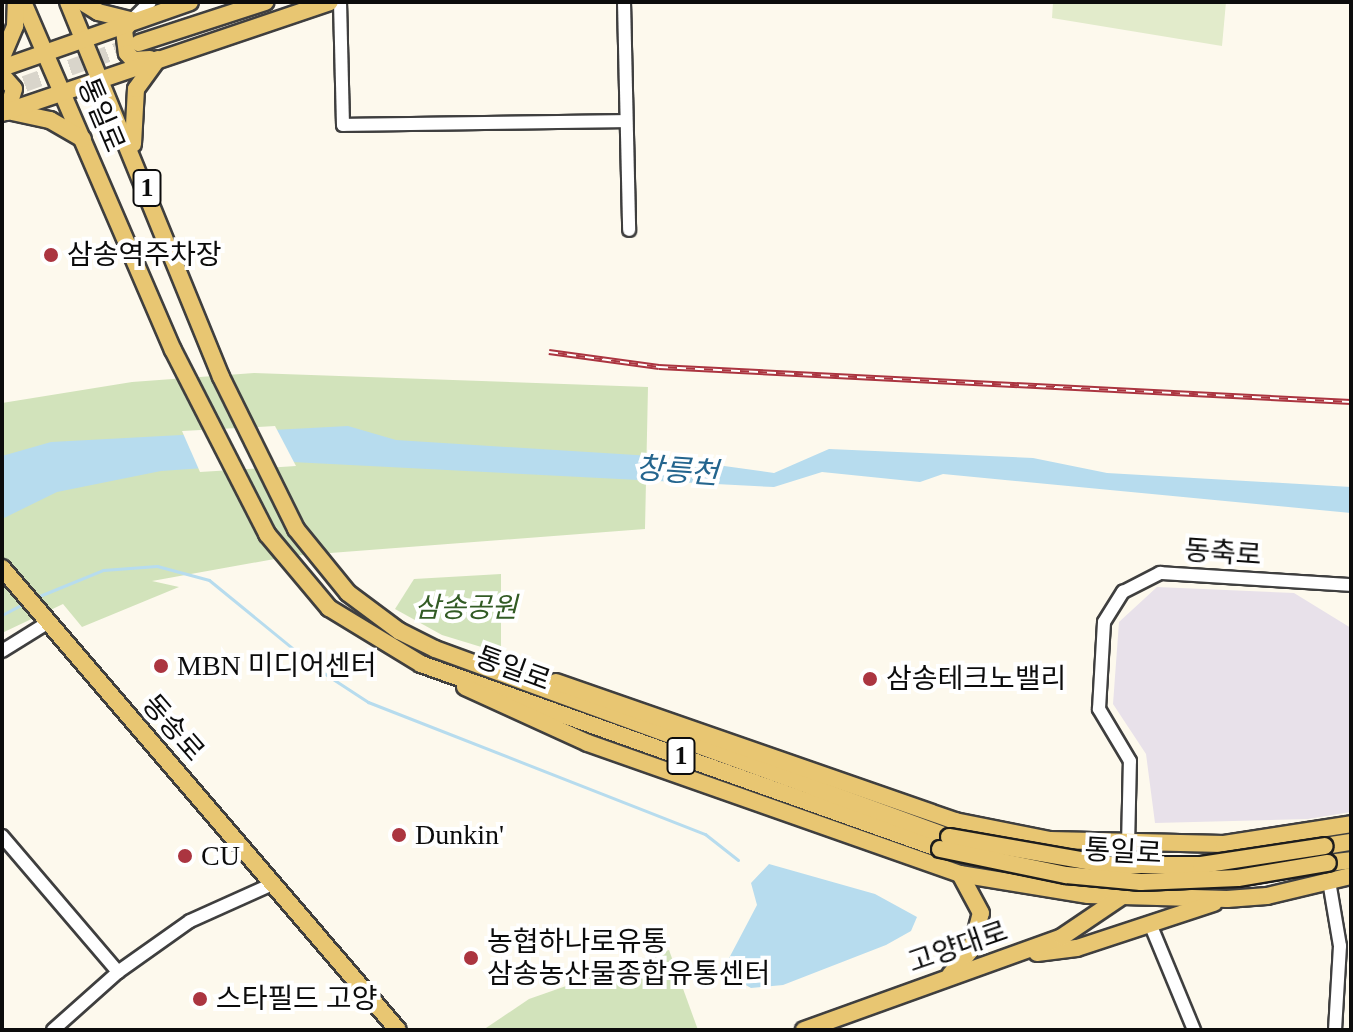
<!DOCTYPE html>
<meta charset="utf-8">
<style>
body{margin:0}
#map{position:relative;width:1353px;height:1032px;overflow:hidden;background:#fdf9ed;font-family:"Times New Roman","Noto Sans KR",serif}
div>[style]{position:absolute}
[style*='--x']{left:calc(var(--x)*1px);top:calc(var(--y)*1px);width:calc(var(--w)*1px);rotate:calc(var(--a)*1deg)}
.industrial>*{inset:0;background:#e8e1ea}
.green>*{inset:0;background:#d2e3bb}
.pitch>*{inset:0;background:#e2ebcb}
.water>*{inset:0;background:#b7dcee}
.pier>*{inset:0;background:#fdf9ed}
.stream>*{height:3px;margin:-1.5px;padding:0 1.5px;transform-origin:1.5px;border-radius:1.5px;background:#b7dcee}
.major-tunnel>*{height:16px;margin-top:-8px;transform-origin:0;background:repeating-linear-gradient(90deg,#d9d5cb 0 16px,transparent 0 24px)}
.roads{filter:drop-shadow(2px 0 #3f3f3f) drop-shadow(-2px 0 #3f3f3f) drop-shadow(0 2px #3f3f3f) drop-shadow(0 -2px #3f3f3f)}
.minor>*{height:12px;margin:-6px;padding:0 6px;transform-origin:6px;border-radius:6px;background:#fff}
.major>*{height:16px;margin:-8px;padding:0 8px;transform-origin:8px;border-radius:8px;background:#e8c672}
.rail>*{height:6px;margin-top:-3px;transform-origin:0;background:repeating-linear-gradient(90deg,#fff 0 9px,#ab3540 0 18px);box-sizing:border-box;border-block:2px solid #ab3540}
.bridges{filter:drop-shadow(2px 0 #1d1d1d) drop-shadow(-2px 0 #1d1d1d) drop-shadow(0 2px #1d1d1d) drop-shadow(0 -2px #1d1d1d)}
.major-bridge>*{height:16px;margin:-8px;padding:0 8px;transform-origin:8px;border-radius:8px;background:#e8c672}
.dots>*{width:22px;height:22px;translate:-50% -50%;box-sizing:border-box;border:4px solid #fff;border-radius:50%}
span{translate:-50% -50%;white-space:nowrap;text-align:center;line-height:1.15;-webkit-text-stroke:8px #fff;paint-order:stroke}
.shield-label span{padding:2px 6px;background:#fff;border:2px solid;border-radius:6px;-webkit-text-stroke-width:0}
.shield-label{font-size:26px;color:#0c0c0c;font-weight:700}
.street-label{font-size:28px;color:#0c0c0c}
.poi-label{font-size:28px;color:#0c0c0c}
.left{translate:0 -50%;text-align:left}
.park-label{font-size:28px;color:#325b24;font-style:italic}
.water-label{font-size:30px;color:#24658e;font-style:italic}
.frame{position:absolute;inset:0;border:4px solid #0c0c0c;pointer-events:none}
</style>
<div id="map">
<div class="industrial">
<i style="clip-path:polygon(1157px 587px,1294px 593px,1351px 628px,1351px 812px,1308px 819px,1155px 823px,1146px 754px,1113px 704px,1119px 622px)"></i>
</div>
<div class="green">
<i style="clip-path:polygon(254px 373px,648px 387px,645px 529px,291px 556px,152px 581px,179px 587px,82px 627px,63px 604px,2px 633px,2px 403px,132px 382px)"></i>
<i style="clip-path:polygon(501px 574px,501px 653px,442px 635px,395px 609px,414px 579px)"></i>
<i style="clip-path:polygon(669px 950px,698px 1030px,483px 1030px,529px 999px)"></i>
</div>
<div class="pitch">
<i style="clip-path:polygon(1053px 2px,1226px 2px,1222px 46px,1052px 18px)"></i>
</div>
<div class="water">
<i style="clip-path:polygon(348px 426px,396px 440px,652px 456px,774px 473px,829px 449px,1033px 458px,1107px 473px,1351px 487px,1351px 513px,943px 474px,920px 482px,822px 472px,774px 487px,292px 462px,161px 471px,57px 492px,2px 519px,2px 456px,51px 442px)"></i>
<i style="clip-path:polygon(769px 864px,875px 894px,917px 917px,911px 931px,886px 945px,783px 985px,751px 988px,733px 978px,727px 962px,757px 905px,751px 883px)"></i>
</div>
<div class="pier">
<i style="clip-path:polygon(275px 426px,296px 466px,200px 472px,182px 431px)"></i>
</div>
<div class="stream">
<i style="--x:37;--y:597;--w:71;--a:-22.2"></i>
<i style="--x:103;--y:570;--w:54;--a:-4.2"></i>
<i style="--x:157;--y:566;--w:54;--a:15.1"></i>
<i style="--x:209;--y:580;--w:142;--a:39.3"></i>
<i style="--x:319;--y:670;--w:59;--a:33.1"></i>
<i style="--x:368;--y:702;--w:362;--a:21.4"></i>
<i style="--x:705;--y:834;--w:42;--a:38.2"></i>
<i style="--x:2;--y:615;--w:27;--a:-28"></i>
</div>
<div class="major-tunnel">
<i style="--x:2;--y:92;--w:142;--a:-19.7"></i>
</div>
<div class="roads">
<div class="minor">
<i style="--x:340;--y:2;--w:123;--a:88.6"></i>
<i style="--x:343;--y:125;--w:283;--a:-0.8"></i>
<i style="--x:624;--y:2;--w:228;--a:88.7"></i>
<i style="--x:132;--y:20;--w:25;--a:-45"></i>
<i style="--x:2;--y:651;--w:53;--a:-31.9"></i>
<i style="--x:2;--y:836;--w:179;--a:49.5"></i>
<i style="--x:1128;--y:846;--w:85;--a:-88.7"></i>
<i style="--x:1130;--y:761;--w:61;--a:-120.8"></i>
<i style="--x:1099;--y:709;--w:87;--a:-86.7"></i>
<i style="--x:1104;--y:622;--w:36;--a:-58"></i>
<i style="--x:1123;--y:592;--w:42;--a:-27.2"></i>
<i style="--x:1160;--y:573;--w:191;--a:3.6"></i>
<i style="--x:1329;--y:881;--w:66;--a:80.4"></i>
<i style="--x:1340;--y:946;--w:84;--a:93.4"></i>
<i style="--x:1151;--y:926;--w:113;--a:67.5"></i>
<i style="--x:53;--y:1030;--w:87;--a:-41.7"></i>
<i style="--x:118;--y:972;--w:88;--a:-35.3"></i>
<i style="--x:190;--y:921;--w:88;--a:-24.2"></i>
</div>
<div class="major">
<i style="--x:23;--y:2;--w:379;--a:66.7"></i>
<i style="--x:173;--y:350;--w:207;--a:62.9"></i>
<i style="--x:267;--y:534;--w:97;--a:50"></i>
<i style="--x:329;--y:608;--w:108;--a:31.3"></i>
<i style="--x:421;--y:664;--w:551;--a:19.62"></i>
<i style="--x:68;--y:2;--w:405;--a:67.8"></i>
<i style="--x:221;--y:377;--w:169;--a:63.7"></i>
<i style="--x:296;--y:529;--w:82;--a:50.9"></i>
<i style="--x:348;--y:593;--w:64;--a:36.7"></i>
<i style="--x:399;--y:631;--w:40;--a:26.6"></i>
<i style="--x:435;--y:649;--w:547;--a:20.09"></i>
<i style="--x:82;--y:2;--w:19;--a:32"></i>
<i style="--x:98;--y:12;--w:33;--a:14"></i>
<i style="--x:132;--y:20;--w:13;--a:129"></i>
<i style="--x:124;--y:30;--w:23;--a:83"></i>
<i style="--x:127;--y:53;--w:9;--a:49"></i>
<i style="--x:133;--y:60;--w:17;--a:-3"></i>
<i style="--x:139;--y:43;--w:133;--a:-18"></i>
<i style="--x:2;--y:57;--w:34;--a:-67"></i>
<i style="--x:15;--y:26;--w:24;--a:-88"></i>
<i style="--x:2;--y:68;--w:199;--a:-19.3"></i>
<i style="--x:2;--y:75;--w:18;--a:49"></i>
<i style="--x:14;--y:89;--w:24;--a:107"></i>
<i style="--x:12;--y:112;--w:39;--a:12"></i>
<i style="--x:50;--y:120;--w:38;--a:30"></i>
<i style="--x:2;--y:113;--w:346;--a:-18.7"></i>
<i style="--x:133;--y:144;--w:55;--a:-86.9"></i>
<i style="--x:136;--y:89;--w:37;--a:-54"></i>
<i style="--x:2;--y:568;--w:608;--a:49.4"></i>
<i style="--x:556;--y:682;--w:423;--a:19.2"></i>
<i style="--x:955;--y:821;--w:97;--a:11.3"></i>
<i style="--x:1050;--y:840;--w:174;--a:1.3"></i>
<i style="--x:1224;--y:844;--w:129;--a:-8.9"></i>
<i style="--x:465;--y:687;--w:135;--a:24.5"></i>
<i style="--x:588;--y:743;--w:394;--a:19.4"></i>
<i style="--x:960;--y:874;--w:130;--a:9.3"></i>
<i style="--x:1088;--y:895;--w:139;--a:1.6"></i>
<i style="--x:1227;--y:899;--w:40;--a:-4.3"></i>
<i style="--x:1267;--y:896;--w:86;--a:-13.4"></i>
<i style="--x:1325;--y:846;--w:26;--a:-9"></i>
<i style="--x:1328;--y:863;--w:23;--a:-7"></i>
<i style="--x:1037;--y:953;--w:40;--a:-7.1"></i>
<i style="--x:1077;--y:948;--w:144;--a:-18.2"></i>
<i style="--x:950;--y:975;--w:33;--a:-50"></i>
<i style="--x:971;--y:950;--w:38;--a:-75"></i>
<i style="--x:981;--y:913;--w:44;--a:-118.3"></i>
<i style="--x:804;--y:1030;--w:274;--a:-19.8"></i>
<i style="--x:1062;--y:937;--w:71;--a:-34.1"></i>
</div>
</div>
<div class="rail">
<i style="--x:549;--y:352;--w:111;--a:7.8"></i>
<i style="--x:659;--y:367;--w:693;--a:2.9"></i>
</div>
<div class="bridges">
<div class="major-bridge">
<i style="--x:949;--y:837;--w:162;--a:9.9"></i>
<i style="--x:1109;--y:865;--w:92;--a:0"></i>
<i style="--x:1201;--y:865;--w:125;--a:-8.7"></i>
<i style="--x:940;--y:849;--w:129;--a:11.7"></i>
<i style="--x:1066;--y:875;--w:75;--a:5.3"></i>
<i style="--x:1141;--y:882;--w:97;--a:-2.4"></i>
<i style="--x:1238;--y:878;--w:91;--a:-9.5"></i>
</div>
</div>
<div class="dots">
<i style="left:51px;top:255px;background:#ab3540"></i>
<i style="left:161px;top:666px;background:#ab3540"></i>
<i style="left:870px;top:679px;background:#ab3540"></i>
<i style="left:399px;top:835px;background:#ab3540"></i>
<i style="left:185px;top:856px;background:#ab3540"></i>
<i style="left:471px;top:958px;background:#ab3540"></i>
<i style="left:200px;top:999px;background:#ab3540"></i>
</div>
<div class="shield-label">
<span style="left:147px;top:188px">1</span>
<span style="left:681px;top:756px">1</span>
</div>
<div class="street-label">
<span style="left:101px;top:115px;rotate:67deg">통일로</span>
<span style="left:1223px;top:553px;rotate:4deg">동축로</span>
<span style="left:513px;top:669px;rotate:20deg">통일로</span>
<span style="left:173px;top:728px;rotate:49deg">동송로</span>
<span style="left:1123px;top:852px;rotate:3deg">통일로</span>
<span style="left:958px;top:947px;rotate:-19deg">고양대로</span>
</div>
<div class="poi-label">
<span class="left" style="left:67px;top:255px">삼송역주차장</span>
<span class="left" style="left:177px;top:666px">MBN 미디어센터</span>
<span class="left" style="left:886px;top:679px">삼송테크노밸리</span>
<span class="left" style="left:415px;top:835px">Dunkin'</span>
<span class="left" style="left:201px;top:856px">CU</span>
<span class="left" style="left:487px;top:958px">농협하나로유통<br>삼송농산물종합유통센터</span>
<span class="left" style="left:216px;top:999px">스타필드 고양</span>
</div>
<div class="park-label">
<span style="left:466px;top:608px">삼송공원</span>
</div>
<div class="water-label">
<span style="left:677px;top:471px;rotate:4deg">창릉천</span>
</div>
<div class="frame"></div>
</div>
